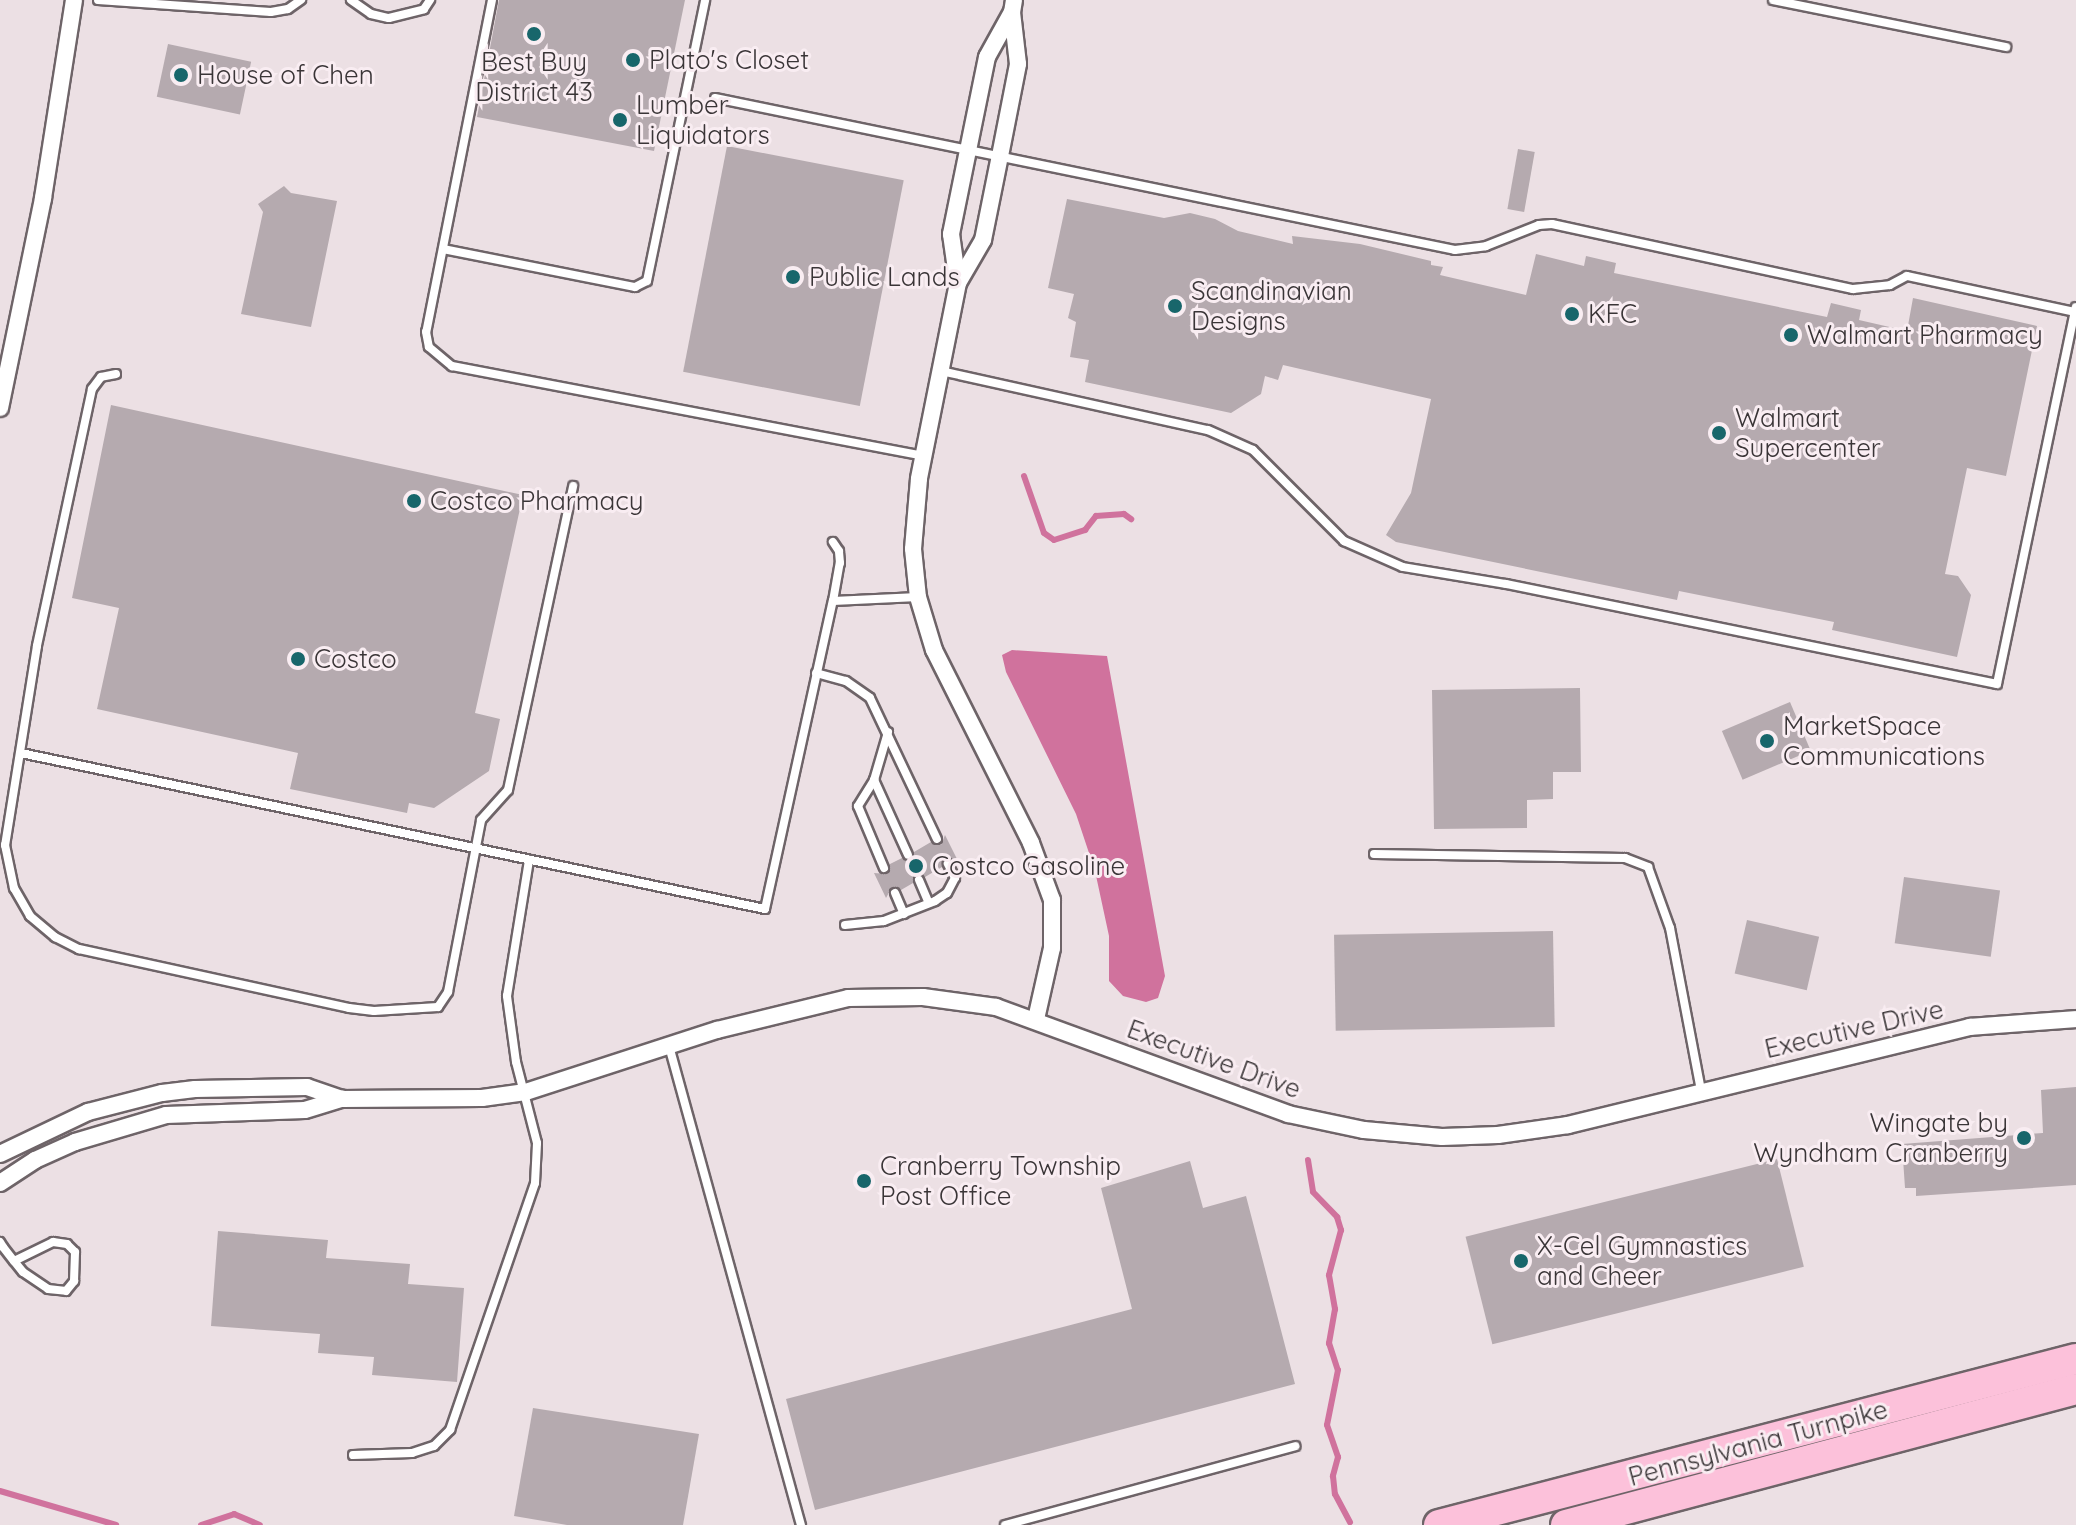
<!DOCTYPE html>
<style>
body{margin:0}
#map{position:relative;width:2076px;height:1525px;overflow:hidden;background:#ece0e4;font-family:Quicksand,sans-serif}
div>[style]{position:absolute}
[style*='--x']{left:calc(var(--x)*1px);top:calc(var(--y)*1px);width:calc(var(--w)*1px);rotate:calc(var(--a)*1deg)}
.water>*{inset:0;background:#d0729d}
.stream>*{height:6px;margin:-3px;padding:0 3px;transform-origin:3px;border-radius:3px;background:#d0729d}
.building>*{inset:0;background:#b5aaaf;transform-origin:0 0}
.roads{filter:drop-shadow(2px 0 #6e6468) drop-shadow(-2px 0 #6e6468) drop-shadow(0 2px #6e6468) drop-shadow(0 -2px #6e6468)}
.lane>*{height:8px;margin:-4px;padding:0 4px;transform-origin:4px;border-radius:4px;background:#fff}
.street>*{height:16px;margin:-8px;padding:0 8px;transform-origin:8px;border-radius:8px;background:#fff}
.highway>*{height:30px;margin:-15px;padding:0 15px;transform-origin:15px;border-radius:15px;background:#fcc1da}
.dots>*{width:22px;height:22px;translate:-50% -50%;box-sizing:border-box;border:4px solid #f9edf2;border-radius:50%}
span{translate:-50% -50%;white-space:nowrap;text-align:center;line-height:1.15;-webkit-text-stroke:6px #f9edf2;paint-order:stroke}
.poi-label{font-size:26px;color:#3a3537}
.left{translate:0 -50%;text-align:left}
.right{translate:-100% -50%;text-align:right}
.street-label{font-size:26px;color:#3a3537}
</style>
<div id="map">
<div class="water">
<i style="clip-path:polygon(1012px 650px,1107px 656px,1165px 976px,1158px 998px,1146px 1002px,1123px 996px,1109px 981px,1109px 936px,1095px 871px,1076px 814px,1006px 672px,1002px 655px)"></i>
</div>
<div class="stream">
<i style="--x:1024;--y:476;--w:60;--a:70.7"></i>
<i style="--x:1044;--y:533;--w:12;--a:35"></i>
<i style="--x:1054;--y:540;--w:33;--a:-18"></i>
<i style="--x:1085;--y:530;--w:18;--a:-52"></i>
<i style="--x:1096;--y:516;--w:28;--a:-4"></i>
<i style="--x:1124;--y:514;--w:9;--a:36"></i>
<i style="--x:1308;--y:1160;--w:32;--a:81"></i>
<i style="--x:1313;--y:1192;--w:35;--a:46"></i>
<i style="--x:1337;--y:1217;--w:14;--a:73"></i>
<i style="--x:1341;--y:1230;--w:47;--a:104.9"></i>
<i style="--x:1329;--y:1275;--w:35;--a:80"></i>
<i style="--x:1335;--y:1309;--w:35;--a:100"></i>
<i style="--x:1329;--y:1343;--w:28;--a:72"></i>
<i style="--x:1338;--y:1370;--w:56;--a:101.3"></i>
<i style="--x:1327;--y:1425;--w:34;--a:71"></i>
<i style="--x:1338;--y:1457;--w:20;--a:105"></i>
<i style="--x:1333;--y:1476;--w:18;--a:84"></i>
<i style="--x:1335;--y:1494;--w:32;--a:62"></i>
<i style="--x:0;--y:1491;--w:121;--a:16.3"></i>
<i style="--x:201;--y:1525;--w:35;--a:-18"></i>
<i style="--x:234;--y:1514;--w:28;--a:23"></i>
</div>
<div class="building">
<i style="clip-path:polygon(499px 0,685px 0,654px 151px,477px 117px)"></i>
<i style="left:168px;top:44px;width:85px;height:54px;rotate:12deg"></i>
<i style="left:727px;top:146px;width:180px;height:230px;rotate:11deg"></i>
<i style="left:1518px;top:149px;width:17px;height:61px;rotate:10deg"></i>
<i style="clip-path:polygon(284px 186px,291px 193px,337px 201px,311px 327px,241px 314px,263px 212px,258px 204px)"></i>
<i style="clip-path:polygon(1067px 199px,1164px 218px,1190px 213px,1215px 219px,1238px 231px,1293px 244px,1292px 236px,1360px 244px,1431px 261px,1431px 265px,1443px 267px,1440px 275px,1526px 295px,1536px 254px,1584px 266px,1586px 256px,1616px 263px,1614px 273px,1827px 317px,1831px 303px,1861px 310px,1859px 320px,1907px 331px,1913px 298px,2037px 326px,2006px 476px,1967px 468px,1945px 574px,1958px 576px,1971px 595px,1957px 657px,1832px 630px,1834px 622px,1679px 591px,1677px 600px,1396px 542px,1386px 535px,1411px 493px,1431px 399px,1283px 365px,1278px 380px,1265px 376px,1261px 394px,1231px 413px,1085px 382px,1089px 360px,1070px 357px,1076px 322px,1068px 318px,1074px 294px,1048px 288px)"></i>
<i style="clip-path:polygon(111px 405px,523px 495px,475px 713px,500px 719px,489px 771px,434px 808px,409px 803px,407px 813px,290px 789px,298px 753px,97px 709px,119px 608px,72px 598px)"></i>
<i style="clip-path:polygon(1580px 688px,1581px 772px,1553px 772px,1553px 799px,1527px 800px,1527px 828px,1434px 829px,1432px 690px)"></i>
<i style="left:1790px;top:702px;width:53px;height:74px;rotate:67deg"></i>
<i style="clip-path:polygon(945px 835px,957px 859px,944px 858px,942px 867px,925px 877px,916px 874px,913px 883px,901px 890px,892px 887px,886px 898px,874px 873px,887px 874px,890px 864px,902px 858px,912px 861px,914px 852px,931px 842px,941px 845px)"></i>
<i style="left:1904px;top:877px;width:97px;height:67px;rotate:8deg"></i>
<i style="left:1747px;top:920px;width:74px;height:55px;rotate:13deg"></i>
<i style="left:1553px;top:931px;width:96px;height:219px;rotate:89deg"></i>
<i style="clip-path:polygon(2076px 1087px,2076px 1185px,1916px 1196px,1916px 1188px,1905px 1188px,1902px 1144px,2043px 1133px,2041px 1090px)"></i>
<i style="left:1777px;top:1159px;width:111px;height:321px;rotate:76deg"></i>
<i style="clip-path:polygon(1190px 1161px,1203px 1208px,1246px 1196px,1295px 1384px,815px 1510px,786px 1399px,1132px 1309px,1101px 1188px)"></i>
<i style="clip-path:polygon(218px 1231px,328px 1240px,326px 1258px,410px 1264px,408px 1284px,464px 1288px,457px 1382px,372px 1375px,374px 1357px,318px 1353px,320px 1334px,211px 1326px)"></i>
<i style="clip-path:polygon(533px 1408px,699px 1434px,683px 1525px,567px 1525px,514px 1516px)"></i>
</div>
<div class="roads">
<div class="lane">
<i style="--x:98;--y:0;--w:173;--a:4"></i>
<i style="--x:271;--y:12;--w:17;--a:-10"></i>
<i style="--x:288;--y:9;--w:16;--a:-35"></i>
<i style="--x:351;--y:0;--w:24;--a:35"></i>
<i style="--x:371;--y:14;--w:18;--a:13"></i>
<i style="--x:389;--y:18;--w:36;--a:-14"></i>
<i style="--x:424;--y:9;--w:11;--a:-56"></i>
<i style="--x:492;--y:0;--w:338;--a:101.2"></i>
<i style="--x:426;--y:332;--w:15;--a:79"></i>
<i style="--x:429;--y:347;--w:30;--a:40"></i>
<i style="--x:452;--y:366;--w:480;--a:10.8"></i>
<i style="--x:1773;--y:0;--w:238;--a:11.4"></i>
<i style="--x:715;--y:98;--w:755;--a:11.61"></i>
<i style="--x:1455;--y:250;--w:31;--a:-7"></i>
<i style="--x:1486;--y:246;--w:57;--a:-21.6"></i>
<i style="--x:1539;--y:225;--w:13;--a:-4"></i>
<i style="--x:1552;--y:224;--w:308;--a:12.2"></i>
<i style="--x:1853;--y:289;--w:37;--a:-6"></i>
<i style="--x:1890;--y:285;--w:19;--a:-28"></i>
<i style="--x:1907;--y:276;--w:172;--a:12.1"></i>
<i style="--x:443;--y:249;--w:196;--a:11.2"></i>
<i style="--x:635;--y:287;--w:13;--a:-27"></i>
<i style="--x:647;--y:281;--w:287;--a:-78.3"></i>
<i style="--x:941;--y:371;--w:273;--a:12.5"></i>
<i style="--x:1208;--y:430;--w:49;--a:24"></i>
<i style="--x:1253;--y:450;--w:129;--a:45"></i>
<i style="--x:1344;--y:541;--w:64;--a:23.8"></i>
<i style="--x:1403;--y:567;--w:104;--a:9.4"></i>
<i style="--x:1506;--y:584;--w:501;--a:11.51"></i>
<i style="--x:1997;--y:684;--w:385;--a:-78.2"></i>
<i style="--x:116;--y:374;--w:15;--a:169"></i>
<i style="--x:101;--y:377;--w:15;--a:127"></i>
<i style="--x:92;--y:389;--w:263;--a:102.1"></i>
<i style="--x:37;--y:646;--w:202;--a:99.1"></i>
<i style="--x:5;--y:845;--w:44;--a:78.2"></i>
<i style="--x:14;--y:888;--w:32;--a:60"></i>
<i style="--x:30;--y:916;--w:33;--a:40"></i>
<i style="--x:55;--y:937;--w:27;--a:27"></i>
<i style="--x:79;--y:949;--w:276;--a:12.3"></i>
<i style="--x:349;--y:1008;--w:25;--a:7"></i>
<i style="--x:374;--y:1011;--w:64;--a:-3.6"></i>
<i style="--x:438;--y:1007;--w:18;--a:-56"></i>
<i style="--x:448;--y:992;--w:175;--a:-79.1"></i>
<i style="--x:481;--y:820;--w:40;--a:-48"></i>
<i style="--x:508;--y:790;--w:311;--a:-77.9"></i>
<i style="--x:833;--y:601;--w:85;--a:-2.7"></i>
<i style="--x:816;--y:673;--w:31;--a:15"></i>
<i style="--x:846;--y:681;--w:29;--a:35"></i>
<i style="--x:870;--y:698;--w:156;--a:64.6"></i>
<i style="--x:21;--y:753;--w:760;--a:11.84"></i>
<i style="--x:765;--y:909;--w:315;--a:-77.6"></i>
<i style="--x:833;--y:601;--w:39;--a:-80"></i>
<i style="--x:840;--y:563;--w:12;--a:-95"></i>
<i style="--x:839;--y:551;--w:11;--a:-124"></i>
<i style="--x:874;--y:780;--w:82;--a:65.6"></i>
<i style="--x:1374;--y:854;--w:251;--a:0.9"></i>
<i style="--x:1625;--y:858;--w:25;--a:21"></i>
<i style="--x:1648;--y:867;--w:65;--a:70.2"></i>
<i style="--x:1670;--y:928;--w:165;--a:79.2"></i>
<i style="--x:884;--y:868;--w:67;--a:-112.8"></i>
<i style="--x:858;--y:806;--w:31;--a:-58"></i>
<i style="--x:874;--y:780;--w:50;--a:-73.7"></i>
<i style="--x:919;--y:880;--w:25;--a:67"></i>
<i style="--x:895;--y:893;--w:23;--a:67"></i>
<i style="--x:845;--y:925;--w:39;--a:-6"></i>
<i style="--x:884;--y:921;--w:55;--a:-21.4"></i>
<i style="--x:935;--y:901;--w:14;--a:-34"></i>
<i style="--x:947;--y:893;--w:17;--a:-62"></i>
<i style="--x:955;--y:878;--w:16;--a:-117"></i>
<i style="--x:669;--y:1046;--w:497;--a:74.6"></i>
<i style="--x:0;--y:1242;--w:6;--a:59"></i>
<i style="--x:3;--y:1247;--w:18;--a:52"></i>
<i style="--x:14;--y:1261;--w:14;--a:51"></i>
<i style="--x:23;--y:1272;--w:30;--a:34"></i>
<i style="--x:48;--y:1289;--w:18;--a:6"></i>
<i style="--x:66;--y:1291;--w:13;--a:-51"></i>
<i style="--x:74;--y:1281;--w:29;--a:-88"></i>
<i style="--x:75;--y:1252;--w:11;--a:-135"></i>
<i style="--x:67;--y:1244;--w:14;--a:-172"></i>
<i style="--x:53;--y:1242;--w:43;--a:154"></i>
<i style="--x:353;--y:1455;--w:59;--a:-1.9"></i>
<i style="--x:412;--y:1453;--w:23;--a:-18"></i>
<i style="--x:434;--y:1446;--w:23;--a:-45"></i>
<i style="--x:450;--y:1430;--w:261;--a:-71"></i>
<i style="--x:535;--y:1183;--w:40;--a:-87.1"></i>
<i style="--x:537;--y:1143;--w:84;--a:-104.5"></i>
<i style="--x:516;--y:1062;--w:67;--a:-97.8"></i>
<i style="--x:507;--y:996;--w:138;--a:-80.8"></i>
<i style="--x:1005;--y:1525;--w:301;--a:-15.2"></i>
</div>
<div class="street">
<i style="--x:1014;--y:0;--w:12;--a:99"></i>
<i style="--x:1012;--y:12;--w:51;--a:119.1"></i>
<i style="--x:987;--y:57;--w:181;--a:101.5"></i>
<i style="--x:951;--y:234;--w:49;--a:81.9"></i>
<i style="--x:958;--y:283;--w:200;--a:101.3"></i>
<i style="--x:919;--y:479;--w:70;--a:94.9"></i>
<i style="--x:913;--y:549;--w:48;--a:84.1"></i>
<i style="--x:918;--y:597;--w:55;--a:73.2"></i>
<i style="--x:934;--y:650;--w:216;--a:63.3"></i>
<i style="--x:1031;--y:843;--w:61;--a:69.8"></i>
<i style="--x:1052;--y:900;--w:48;--a:90"></i>
<i style="--x:1052;--y:948;--w:73;--a:102.7"></i>
<i style="--x:958;--y:283;--w:50;--a:-59.8"></i>
<i style="--x:983;--y:240;--w:86;--a:-78.6"></i>
<i style="--x:1000;--y:156;--w:94;--a:-78.9"></i>
<i style="--x:1018;--y:64;--w:52;--a:-96.6"></i>
<i style="--x:0;--y:408;--w:214;--a:-78.4"></i>
<i style="--x:43;--y:198;--w:200;--a:-81.1"></i>
<i style="--x:0;--y:1154;--w:98;--a:-25.5"></i>
<i style="--x:88;--y:1112;--w:76;--a:-14.4"></i>
<i style="--x:162;--y:1093;--w:33;--a:-7"></i>
<i style="--x:195;--y:1089;--w:112;--a:-1"></i>
<i style="--x:307;--y:1087;--w:37;--a:19"></i>
<i style="--x:0;--y:1183;--w:42;--a:-33.3"></i>
<i style="--x:35;--y:1160;--w:44;--a:-24.2"></i>
<i style="--x:75;--y:1142;--w:95;--a:-16.5"></i>
<i style="--x:166;--y:1115;--w:139;--a:-2.1"></i>
<i style="--x:305;--y:1110;--w:39;--a:-17"></i>
<i style="--x:342;--y:1099;--w:140;--a:-0.4"></i>
<i style="--x:482;--y:1098;--w:44;--a:-7.8"></i>
<i style="--x:526;--y:1092;--w:201;--a:-18"></i>
<i style="--x:717;--y:1030;--w:135;--a:-13.7"></i>
<i style="--x:848;--y:998;--w:75;--a:-0.8"></i>
<i style="--x:923;--y:997;--w:74;--a:7.8"></i>
<i style="--x:996;--y:1007;--w:311;--a:20.1"></i>
<i style="--x:1288;--y:1114;--w:78;--a:11.9"></i>
<i style="--x:1364;--y:1130;--w:78;--a:5.1"></i>
<i style="--x:1442;--y:1137;--w:56;--a:-2"></i>
<i style="--x:1498;--y:1135;--w:71;--a:-8.1"></i>
<i style="--x:1568;--y:1125;--w:414;--a:-13.7"></i>
<i style="--x:1970;--y:1027;--w:106;--a:-4.3"></i>
</div>
<div class="highway">
<i style="--x:1439;--y:1525;--w:658;--a:-14.61"></i>
<i style="--x:1566;--y:1525;--w:528;--a:-14.93"></i>
</div>
</div>
<div class="dots">
<i style="left:534px;top:34px;background:#18666b"></i>
<i style="left:633px;top:60px;background:#18666b"></i>
<i style="left:181px;top:75px;background:#18666b"></i>
<i style="left:620px;top:120px;background:#18666b"></i>
<i style="left:793px;top:277px;background:#18666b"></i>
<i style="left:1175px;top:306px;background:#18666b"></i>
<i style="left:1572px;top:314px;background:#18666b"></i>
<i style="left:1791px;top:335px;background:#18666b"></i>
<i style="left:1719px;top:433px;background:#18666b"></i>
<i style="left:414px;top:501px;background:#18666b"></i>
<i style="left:298px;top:659px;background:#18666b"></i>
<i style="left:1767px;top:741px;background:#18666b"></i>
<i style="left:916px;top:866px;background:#18666b"></i>
<i style="left:2024px;top:1138px;background:#18666b"></i>
<i style="left:864px;top:1181px;background:#18666b"></i>
<i style="left:1521px;top:1261px;background:#18666b"></i>
</div>
<div class="poi-label">
<span class="left" style="left:649px;top:60px">Plato's Closet</span>
<span style="left:534px;top:77px">Best Buy<br>District 43</span>
<span class="left" style="left:197px;top:75px">House of Chen</span>
<span class="left" style="left:636px;top:120px">Lumber<br>Liquidators</span>
<span class="left" style="left:809px;top:277px">Public Lands</span>
<span class="left" style="left:1191px;top:306px">Scandinavian<br>Designs</span>
<span class="left" style="left:1588px;top:314px">KFC</span>
<span class="left" style="left:1807px;top:335px">Walmart Pharmacy</span>
<span class="left" style="left:1735px;top:433px">Walmart<br>Supercenter</span>
<span class="left" style="left:430px;top:501px">Costco Pharmacy</span>
<span class="left" style="left:314px;top:659px">Costco</span>
<span class="left" style="left:1783px;top:741px">MarketSpace<br>Communications</span>
<span class="left" style="left:932px;top:866px">Costco Gasoline</span>
<span class="right" style="left:2008px;top:1138px">Wingate by<br>Wyndham Cranberry</span>
<span class="left" style="left:880px;top:1181px">Cranberry Township<br>Post Office</span>
<span class="left" style="left:1537px;top:1261px">X-Cel Gymnastics<br>and Cheer</span>
</div>
<div class="street-label">
<span style="left:1854px;top:1029px;rotate:-13deg">Executive Drive</span>
<span style="left:1214px;top:1059px;rotate:20deg">Executive Drive</span>
<span style="left:1758px;top:1443px;rotate:-15deg">Pennsylvania Turnpike</span>
</div>
</div>
